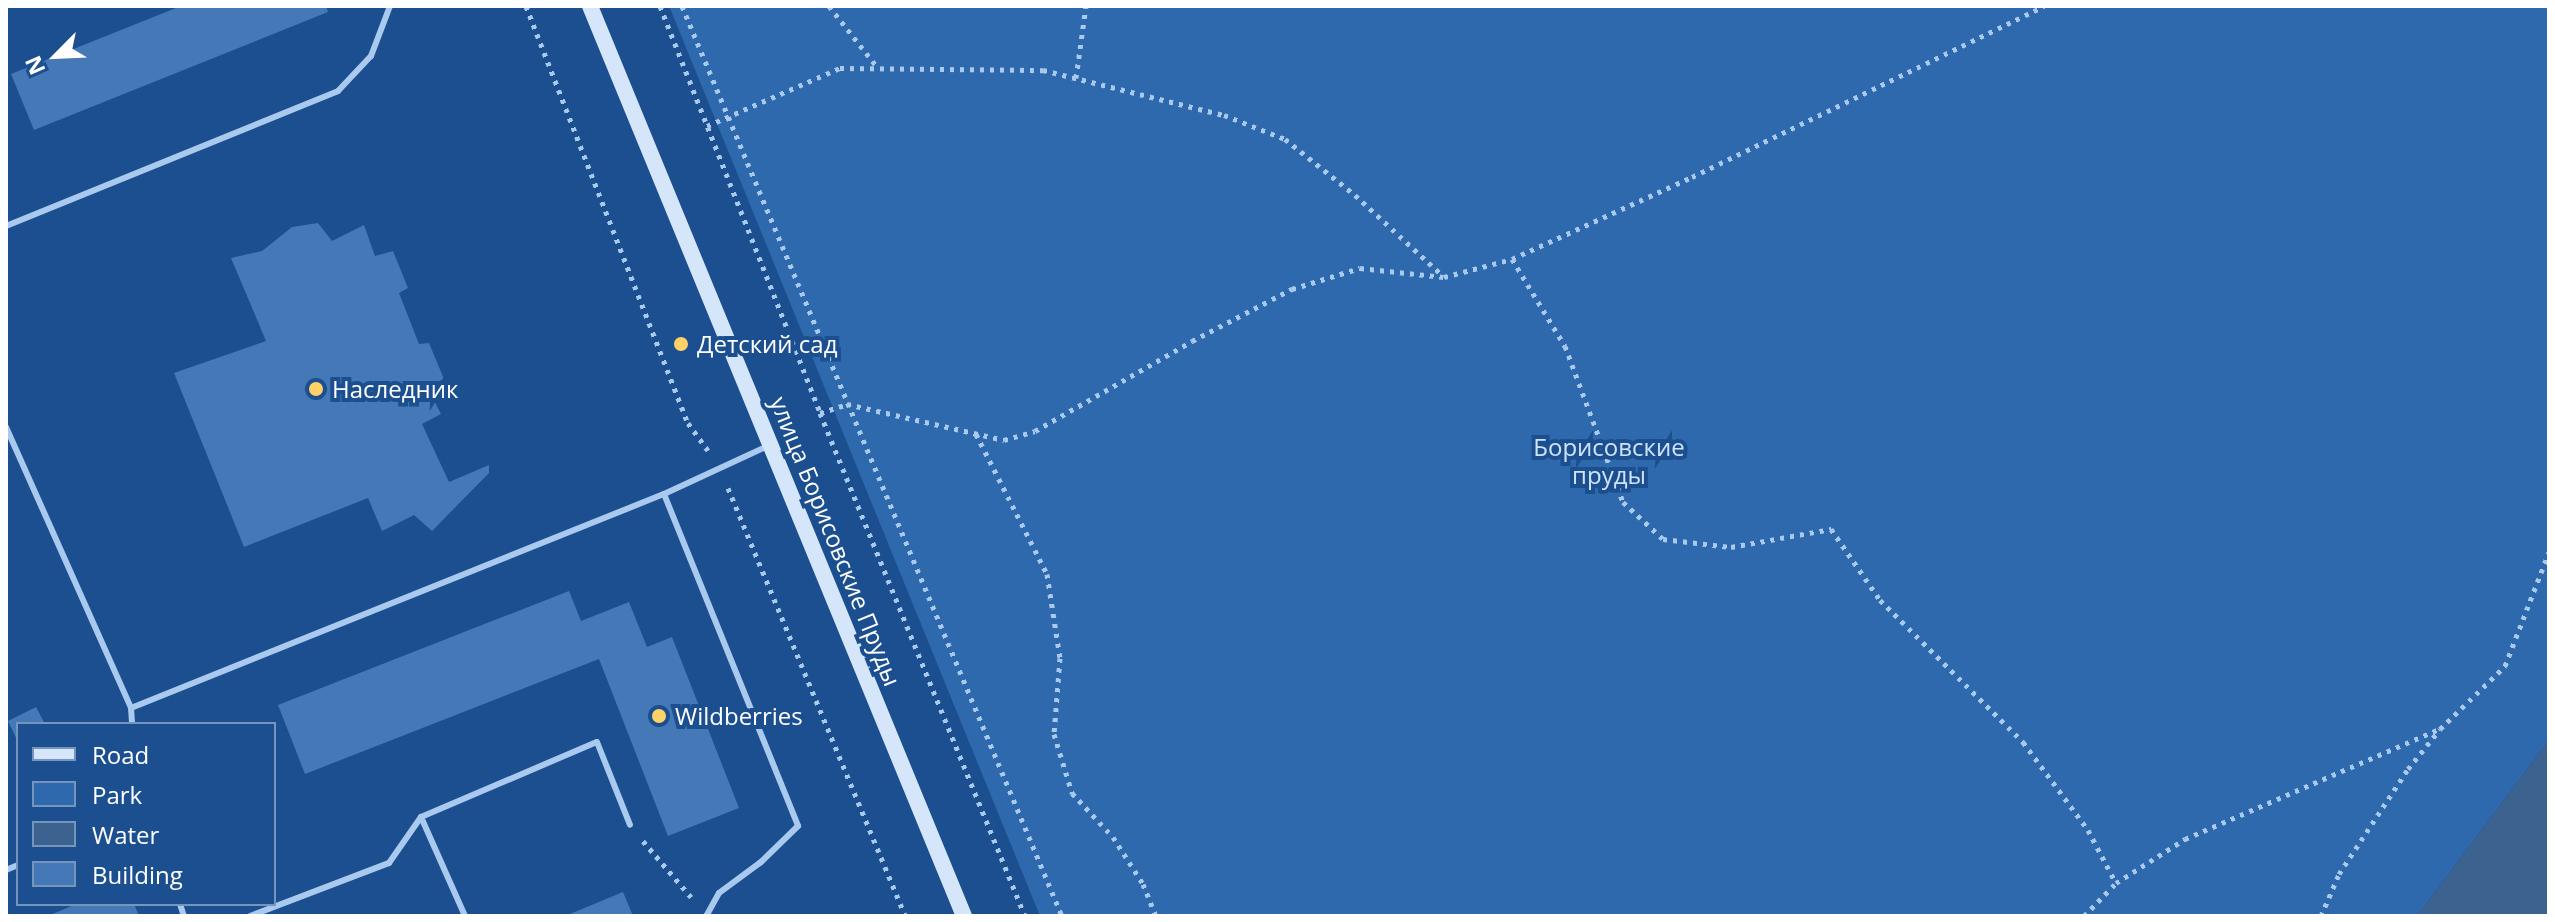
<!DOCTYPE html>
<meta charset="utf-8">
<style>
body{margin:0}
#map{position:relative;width:2555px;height:922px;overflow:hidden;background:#1b4f8f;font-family:"Open Sans",sans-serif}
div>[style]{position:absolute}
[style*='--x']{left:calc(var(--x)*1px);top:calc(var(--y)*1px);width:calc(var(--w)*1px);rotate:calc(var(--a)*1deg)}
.green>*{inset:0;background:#2e69ad}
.water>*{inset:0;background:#3c6290}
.building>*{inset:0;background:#4478b7}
.path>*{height:5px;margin-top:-2.5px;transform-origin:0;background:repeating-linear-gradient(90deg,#a9c9ee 0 4px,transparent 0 10px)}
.service>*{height:6px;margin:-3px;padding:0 3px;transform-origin:3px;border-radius:3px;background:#a9c9ee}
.secondary>*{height:16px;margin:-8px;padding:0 8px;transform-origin:8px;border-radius:8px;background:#d6e6fa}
.dots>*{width:22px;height:22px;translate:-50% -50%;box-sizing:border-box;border:4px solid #1b4f8f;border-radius:50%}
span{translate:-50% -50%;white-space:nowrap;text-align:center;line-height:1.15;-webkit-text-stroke:8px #1b4f8f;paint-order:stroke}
.poi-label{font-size:24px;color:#fff}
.left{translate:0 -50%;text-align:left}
.park-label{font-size:24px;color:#cfe3fa}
.street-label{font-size:24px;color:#fff}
.frame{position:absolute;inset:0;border:8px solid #fff;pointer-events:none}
.legend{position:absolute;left:16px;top:722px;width:260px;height:184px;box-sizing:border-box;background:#1b4f8f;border:2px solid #7695bc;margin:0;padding:10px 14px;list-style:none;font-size:24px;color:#fff}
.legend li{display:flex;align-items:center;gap:16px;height:40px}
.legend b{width:40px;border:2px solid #7695bc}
.north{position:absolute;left:16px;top:16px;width:80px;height:80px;-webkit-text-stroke:6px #1b4f8f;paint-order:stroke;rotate:246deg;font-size:22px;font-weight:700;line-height:32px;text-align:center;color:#fff}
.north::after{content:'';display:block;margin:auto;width:28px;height:36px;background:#fff;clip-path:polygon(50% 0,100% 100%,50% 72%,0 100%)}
</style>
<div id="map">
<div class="green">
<i style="clip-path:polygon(669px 6px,2549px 6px,2549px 740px,2417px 916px,1040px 916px)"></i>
</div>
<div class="water">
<i style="clip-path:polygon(2549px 740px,2549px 916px,2417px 916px)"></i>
</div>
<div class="building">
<i style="clip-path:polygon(181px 6px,326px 6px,328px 12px,34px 130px,11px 74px)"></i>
<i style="clip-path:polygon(318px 223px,332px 241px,364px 225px,375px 256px,393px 251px,408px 288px,399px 293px,419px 344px,429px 343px,444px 379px,427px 387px,441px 414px,422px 424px,449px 482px,489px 465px,489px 473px,432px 531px,414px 515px,382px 531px,368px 498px,244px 547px,174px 373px,266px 341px,231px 258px,262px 251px,292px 227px)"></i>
<i style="clip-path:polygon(569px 591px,581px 621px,629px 602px,647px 647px,672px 637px,739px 808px,668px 836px,599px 659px,305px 774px,278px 705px)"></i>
<i style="clip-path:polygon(36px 707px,45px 724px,18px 724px,18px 742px,8px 721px)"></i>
<i style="clip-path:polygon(623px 892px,633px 916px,565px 916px)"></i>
<i style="clip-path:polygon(76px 904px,134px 904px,139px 916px,48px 916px)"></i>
</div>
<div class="path">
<i style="--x:526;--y:6;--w:447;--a:68.8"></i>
<i style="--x:688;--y:423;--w:34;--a:54"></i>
<i style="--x:660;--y:6;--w:437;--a:68.5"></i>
<i style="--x:820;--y:413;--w:543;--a:67.83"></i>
<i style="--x:682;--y:6;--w:986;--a:67.34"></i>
<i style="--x:829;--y:6;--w:79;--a:51.7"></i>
<i style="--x:1076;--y:78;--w:73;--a:-82.1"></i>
<i style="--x:707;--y:126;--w:145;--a:-23.6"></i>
<i style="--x:840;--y:68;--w:203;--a:0.6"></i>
<i style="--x:1043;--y:70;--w:187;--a:14"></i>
<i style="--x:1224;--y:115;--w:66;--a:21.5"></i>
<i style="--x:1285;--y:139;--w:90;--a:38.7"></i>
<i style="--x:1355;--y:195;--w:120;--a:42.6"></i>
<i style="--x:1512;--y:259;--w:102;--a:58.7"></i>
<i style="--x:1565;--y:346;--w:166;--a:69.6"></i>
<i style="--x:1623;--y:502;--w:54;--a:42.8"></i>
<i style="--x:1663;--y:539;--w:68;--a:6.7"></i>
<i style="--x:1731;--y:547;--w:102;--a:-10.2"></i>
<i style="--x:1831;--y:529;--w:86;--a:55.4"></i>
<i style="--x:1880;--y:600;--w:202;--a:44.8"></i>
<i style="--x:2023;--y:742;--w:109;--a:53.5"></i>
<i style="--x:2088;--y:830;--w:60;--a:62.2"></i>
<i style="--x:820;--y:413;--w:28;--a:-18"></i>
<i style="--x:847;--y:404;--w:161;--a:12.9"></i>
<i style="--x:1004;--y:440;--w:32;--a:-16"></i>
<i style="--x:1035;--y:431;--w:181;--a:-29.8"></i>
<i style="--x:1192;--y:341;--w:113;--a:-27.5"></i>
<i style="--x:1292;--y:289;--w:71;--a:-17.2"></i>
<i style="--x:1360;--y:268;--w:84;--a:6.1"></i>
<i style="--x:1444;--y:277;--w:70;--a:-14.8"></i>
<i style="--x:1512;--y:259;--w:198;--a:-24.5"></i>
<i style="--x:1692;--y:177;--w:391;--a:-25.9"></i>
<i style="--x:976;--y:434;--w:157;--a:63.1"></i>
<i style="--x:1047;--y:574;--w:85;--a:81.2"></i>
<i style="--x:1060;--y:658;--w:76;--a:94.5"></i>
<i style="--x:1054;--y:734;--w:62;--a:73"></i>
<i style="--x:1072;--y:793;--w:60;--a:47"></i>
<i style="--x:1113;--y:837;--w:56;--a:57.4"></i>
<i style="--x:1143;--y:884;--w:35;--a:68"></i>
<i style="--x:728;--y:488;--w:463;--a:67.5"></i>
<i style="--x:643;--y:841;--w:74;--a:49.4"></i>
<i style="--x:2084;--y:916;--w:46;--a:-45.9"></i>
<i style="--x:2116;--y:883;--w:82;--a:-32.5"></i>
<i style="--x:2185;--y:839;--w:277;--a:-23.4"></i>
<i style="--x:2321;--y:916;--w:46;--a:-66.8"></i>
<i style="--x:2339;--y:874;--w:126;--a:-56.7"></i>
<i style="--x:2408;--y:769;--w:51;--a:-51.3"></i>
<i style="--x:2440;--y:729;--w:91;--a:-44.1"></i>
<i style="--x:2505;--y:666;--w:122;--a:-68.9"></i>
</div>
<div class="service">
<i style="--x:6;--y:226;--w:358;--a:-22.1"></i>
<i style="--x:338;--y:91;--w:48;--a:-46.7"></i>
<i style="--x:371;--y:56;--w:53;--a:-69.2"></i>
<i style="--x:6;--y:427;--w:308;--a:66"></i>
<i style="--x:131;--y:708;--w:16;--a:86"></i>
<i style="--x:664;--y:494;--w:358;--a:68"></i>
<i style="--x:798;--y:826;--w:52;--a:135.8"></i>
<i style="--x:761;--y:862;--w:52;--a:143.6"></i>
<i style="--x:719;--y:893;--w:26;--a:119"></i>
<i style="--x:131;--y:708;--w:574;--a:-21.88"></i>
<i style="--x:664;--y:494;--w:115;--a:-24.8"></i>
<i style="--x:421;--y:817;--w:191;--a:-23.1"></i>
<i style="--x:597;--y:742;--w:89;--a:68.3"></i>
<i style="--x:6;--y:870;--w:13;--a:-23"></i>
<i style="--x:180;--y:904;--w:13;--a:72"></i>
<i style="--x:250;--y:916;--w:149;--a:-20.9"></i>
<i style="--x:389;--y:863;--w:56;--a:-55.2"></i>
<i style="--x:421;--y:817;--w:108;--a:66"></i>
</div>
<div class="secondary">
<i style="--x:590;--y:6;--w:984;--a:67.66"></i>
</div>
<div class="dots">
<i style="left:681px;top:344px;background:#ffd166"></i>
<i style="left:316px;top:389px;background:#ffd166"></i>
<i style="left:659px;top:716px;background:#ffd166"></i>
</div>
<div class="poi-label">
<span class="left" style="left:697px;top:344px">Детский сад</span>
<span class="left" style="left:332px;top:389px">Наследник</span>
<span class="left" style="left:675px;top:716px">Wildberries</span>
</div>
<div class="park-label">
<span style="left:1609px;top:461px">Борисовские<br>пруды</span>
</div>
<div class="street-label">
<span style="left:836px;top:541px;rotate:68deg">улица Борисовские Пруды</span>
</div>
<div class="frame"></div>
<ul class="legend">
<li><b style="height:10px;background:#d6e6fa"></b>Road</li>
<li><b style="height:22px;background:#2e69ad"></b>Park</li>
<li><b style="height:22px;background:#3c6290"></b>Water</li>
<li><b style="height:22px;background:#4478b7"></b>Building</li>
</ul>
<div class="north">N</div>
</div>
